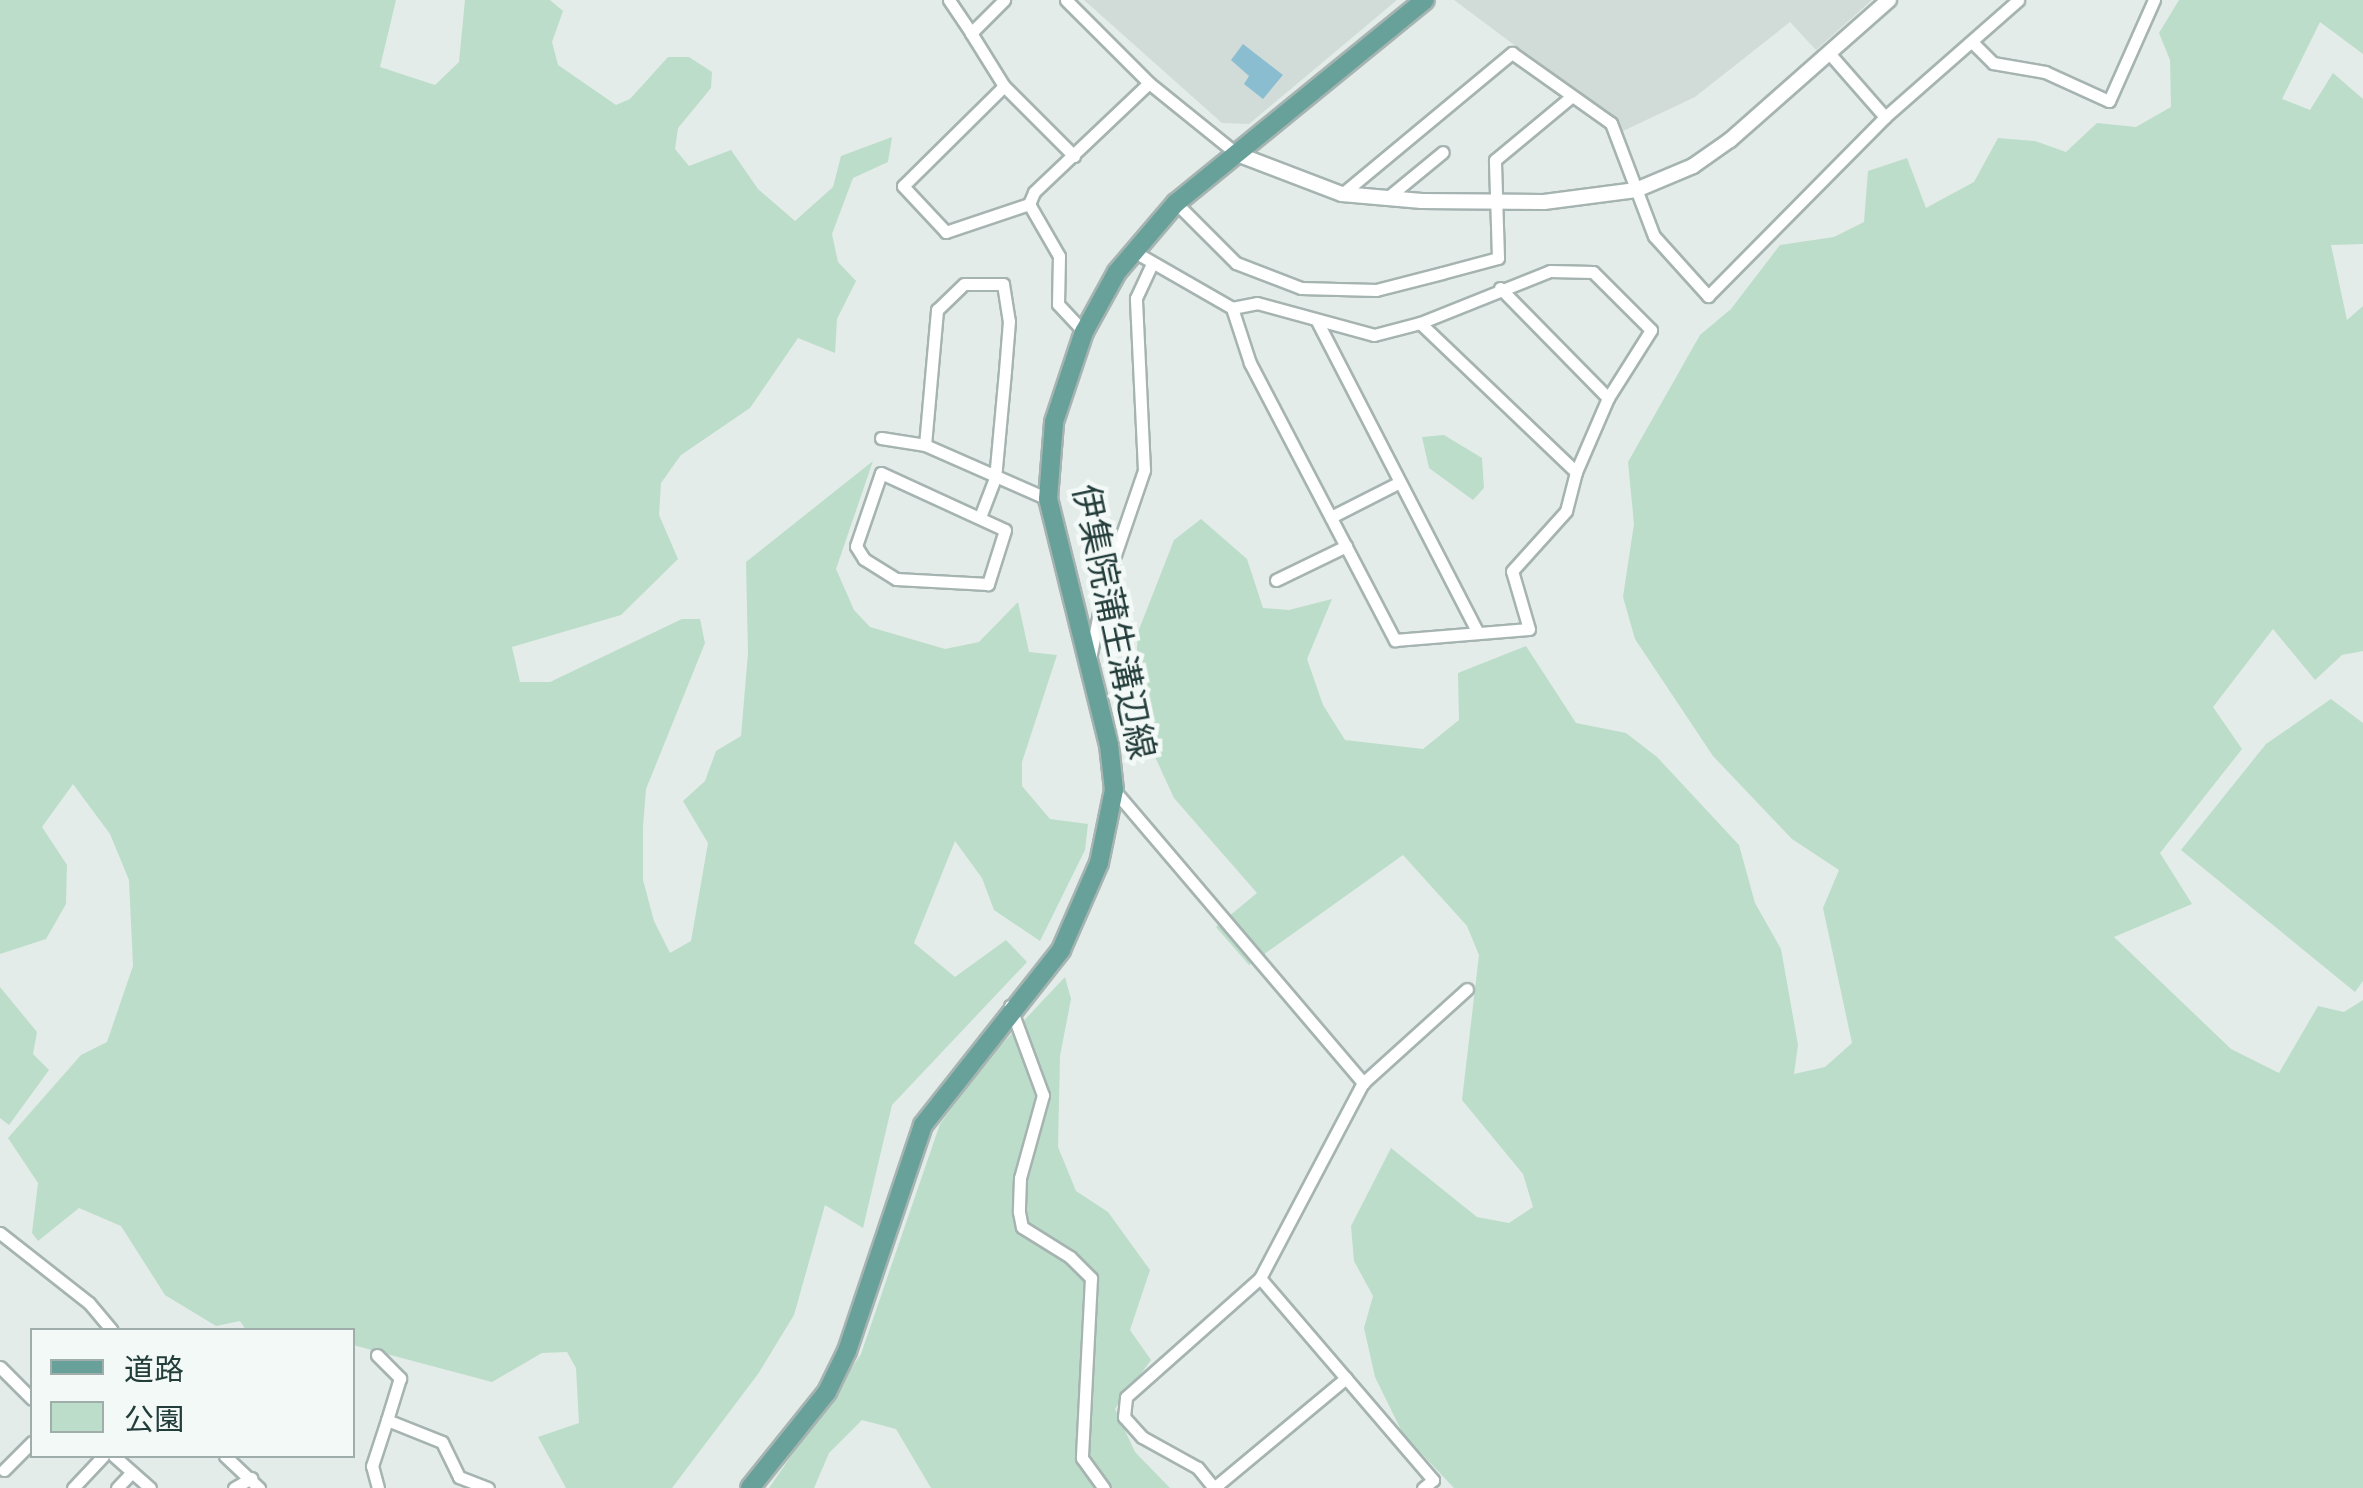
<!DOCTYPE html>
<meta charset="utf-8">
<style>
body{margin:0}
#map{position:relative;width:2363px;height:1488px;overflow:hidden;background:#e3ece9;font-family:Signika,"Noto Sans JP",sans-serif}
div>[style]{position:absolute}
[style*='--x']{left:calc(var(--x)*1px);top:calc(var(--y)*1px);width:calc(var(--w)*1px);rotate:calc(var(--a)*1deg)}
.built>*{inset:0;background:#d1dcd8}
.green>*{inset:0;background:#bcddc9}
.water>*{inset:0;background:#8bbdd1}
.roads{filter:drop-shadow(2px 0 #a6b4b1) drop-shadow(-2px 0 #a6b4b1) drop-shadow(0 2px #a6b4b1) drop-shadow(0 -2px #a6b4b1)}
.minor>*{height:11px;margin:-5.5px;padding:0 5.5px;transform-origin:5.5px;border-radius:5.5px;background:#fff}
.tertiary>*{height:14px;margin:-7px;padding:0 7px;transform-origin:7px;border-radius:7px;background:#fff}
.primary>*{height:18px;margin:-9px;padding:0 9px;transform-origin:9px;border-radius:9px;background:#68a19a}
span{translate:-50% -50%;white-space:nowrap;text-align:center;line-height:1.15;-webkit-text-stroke:9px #f3f9f7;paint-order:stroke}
.street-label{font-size:35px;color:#233d3a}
.legend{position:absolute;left:30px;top:1328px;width:325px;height:130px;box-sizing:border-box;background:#f3f9f7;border:2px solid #a0aeab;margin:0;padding:12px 18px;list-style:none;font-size:30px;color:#233d3a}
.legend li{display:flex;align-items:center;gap:20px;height:50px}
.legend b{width:50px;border:2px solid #a0aeab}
</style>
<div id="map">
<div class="built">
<i style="clip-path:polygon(1084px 0,1397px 0,1249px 124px,1222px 123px)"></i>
<i style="clip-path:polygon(1454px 0,1872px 0,1816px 50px,1790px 22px,1695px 97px,1621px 132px,1616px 121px)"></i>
</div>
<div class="green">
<i style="clip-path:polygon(0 0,396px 0,380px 67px,435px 85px,459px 62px,465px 0,550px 0,563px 11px,552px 42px,558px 65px,616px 105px,630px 99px,668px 57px,689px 57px,712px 72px,711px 88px,678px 128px,675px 149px,689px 166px,731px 150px,758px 189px,795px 221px,833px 187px,841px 156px,892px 137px,888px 162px,853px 178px,832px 234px,838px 262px,856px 281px,837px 319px,835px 353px,798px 338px,750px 408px,681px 455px,661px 483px,659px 515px,678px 559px,621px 615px,512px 647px,520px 682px,550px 682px,682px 619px,700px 619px,705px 643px,646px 789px,643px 826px,643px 880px,654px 921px,670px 953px,691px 941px,708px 843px,683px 801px,705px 781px,716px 751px,741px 736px,748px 653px,746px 562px,873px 461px,836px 569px,854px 610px,870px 627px,945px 649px,979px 642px,1018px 602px,1029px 652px,1057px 655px,1022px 762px,1022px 786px,1050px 819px,1088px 824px,1085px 850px,1040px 941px,994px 910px,982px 878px,955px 841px,914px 943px,955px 977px,1006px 940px,1027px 962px,892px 1105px,863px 1228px,825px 1205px,794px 1315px,758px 1374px,672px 1488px,566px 1488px,538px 1437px,579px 1423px,576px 1368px,567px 1352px,542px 1353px,492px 1382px,353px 1345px,352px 1330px,246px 1330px,240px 1321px,216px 1326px,165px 1295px,121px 1226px,79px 1208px,38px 1241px,32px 1233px,38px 1183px,8px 1138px,81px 1055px,107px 1042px,133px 966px,129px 880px,110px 834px,73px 784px,42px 827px,67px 865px,66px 904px,46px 939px,0 954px)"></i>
<i style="clip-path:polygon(2179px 0,2363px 0,2363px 54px,2320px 22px,2282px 99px,2310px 110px,2333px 73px,2363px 99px,2363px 244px,2331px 245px,2347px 320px,2363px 306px,2363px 651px,2342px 655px,2315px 680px,2273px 629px,2213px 707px,2242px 749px,2160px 853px,2192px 904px,2114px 937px,2231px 1049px,2279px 1073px,2318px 1006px,2344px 1012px,2363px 1000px,2363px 1488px,1454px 1488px,1403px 1434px,1375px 1377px,1364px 1328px,1373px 1296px,1354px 1261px,1351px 1226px,1391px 1148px,1477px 1217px,1509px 1223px,1533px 1207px,1523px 1174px,1462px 1100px,1479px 955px,1467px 926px,1403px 855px,1249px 965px,1216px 927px,1257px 893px,1174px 798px,1144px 733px,1135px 683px,1138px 632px,1174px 540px,1201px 519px,1247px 559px,1263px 608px,1289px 610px,1332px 599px,1307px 659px,1323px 705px,1345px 740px,1423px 749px,1459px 720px,1458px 673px,1526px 646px,1576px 723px,1626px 733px,1657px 757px,1739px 845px,1755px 903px,1781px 949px,1798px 1045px,1794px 1074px,1825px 1067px,1852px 1043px,1823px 908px,1839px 870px,1792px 839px,1713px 756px,1635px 639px,1623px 597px,1634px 524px,1628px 462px,1700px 335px,1731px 309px,1780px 245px,1834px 237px,1864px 222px,1868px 171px,1907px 158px,1926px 208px,1974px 182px,1998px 138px,2035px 141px,2066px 152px,2097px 123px,2136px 127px,2171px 107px,2170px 60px,2159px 33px)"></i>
<i style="clip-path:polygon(1444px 435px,1482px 458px,1484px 488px,1473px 500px,1429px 468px,1422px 437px)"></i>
<i style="clip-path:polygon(2331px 699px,2363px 723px,2363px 981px,2355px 992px,2181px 850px,2266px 744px)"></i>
<i style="clip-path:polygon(1065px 977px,1071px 999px,1060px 1056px,1058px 1147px,1076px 1191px,1108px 1212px,1150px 1270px,1130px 1330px,1151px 1360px,1115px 1409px,1135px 1452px,1170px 1488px,931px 1488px,896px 1429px,862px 1420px,829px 1453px,814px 1488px,769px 1488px,861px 1354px,940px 1124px,986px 1061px)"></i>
<i style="clip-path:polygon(0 987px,37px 1032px,33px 1054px,49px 1070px,9px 1125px,0 1118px)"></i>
</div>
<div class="water">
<i style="clip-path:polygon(1243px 44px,1283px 75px,1263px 99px,1244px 84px,1249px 76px,1231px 60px)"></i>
</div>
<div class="roads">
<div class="minor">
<i style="--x:949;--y:0;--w:40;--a:56"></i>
<i style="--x:971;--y:33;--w:47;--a:-45"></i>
<i style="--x:1066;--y:0;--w:117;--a:45"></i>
<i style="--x:1149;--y:83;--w:113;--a:38.9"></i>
<i style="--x:971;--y:33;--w:62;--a:58.1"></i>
<i style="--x:1972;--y:42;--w:30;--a:45"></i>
<i style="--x:1993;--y:63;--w:53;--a:9.8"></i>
<i style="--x:2045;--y:72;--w:70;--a:24.4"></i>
<i style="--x:2109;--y:101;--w:111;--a:-66"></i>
<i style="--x:1829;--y:53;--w:85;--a:48.8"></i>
<i style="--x:1342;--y:194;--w:221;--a:-39.7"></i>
<i style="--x:1512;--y:53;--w:121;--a:35.3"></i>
<i style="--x:1611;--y:123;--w:121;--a:69.2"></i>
<i style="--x:1654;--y:236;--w:81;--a:48"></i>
<i style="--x:1708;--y:296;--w:252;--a:-45.3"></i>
<i style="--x:1885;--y:117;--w:177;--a:-41.3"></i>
<i style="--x:1387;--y:198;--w:72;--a:-39.4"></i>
<i style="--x:1176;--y:203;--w:85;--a:45"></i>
<i style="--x:1236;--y:263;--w:70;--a:21"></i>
<i style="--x:1301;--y:288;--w:75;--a:1.5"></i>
<i style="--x:1376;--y:290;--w:68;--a:-14.4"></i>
<i style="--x:1442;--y:273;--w:58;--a:-15"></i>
<i style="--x:1498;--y:258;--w:98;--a:-91.8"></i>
<i style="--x:1495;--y:160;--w:99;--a:-39.7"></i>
<i style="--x:1029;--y:204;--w:88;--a:161.4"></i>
<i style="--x:946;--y:232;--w:63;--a:-133.1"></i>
<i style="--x:903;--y:186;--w:142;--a:-44.7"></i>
<i style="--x:1004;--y:86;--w:99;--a:45"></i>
<i style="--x:1133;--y:251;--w:114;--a:29.9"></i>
<i style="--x:1232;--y:308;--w:25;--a:-11"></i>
<i style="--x:1257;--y:303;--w:121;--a:15.3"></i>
<i style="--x:1374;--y:335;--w:48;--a:-14.6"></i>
<i style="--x:1550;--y:271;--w:43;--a:1.3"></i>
<i style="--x:1593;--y:272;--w:82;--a:45"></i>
<i style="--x:1651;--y:330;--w:80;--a:122.3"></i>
<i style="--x:1608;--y:398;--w:81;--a:113.4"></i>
<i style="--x:1576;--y:472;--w:216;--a:-136.3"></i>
<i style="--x:1420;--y:323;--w:140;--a:-21.8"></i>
<i style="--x:1500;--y:288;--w:154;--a:45.5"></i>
<i style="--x:1232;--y:308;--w:58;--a:71.9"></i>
<i style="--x:1250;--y:363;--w:313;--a:62.4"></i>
<i style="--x:1395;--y:640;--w:134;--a:-4.7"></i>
<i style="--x:1529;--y:629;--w:60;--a:-106.3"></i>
<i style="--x:1512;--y:571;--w:81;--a:-48"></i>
<i style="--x:1566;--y:511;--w:40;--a:-75.6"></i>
<i style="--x:1317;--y:321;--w:351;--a:62.7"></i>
<i style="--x:1084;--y:332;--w:38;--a:-133"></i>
<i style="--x:1058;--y:304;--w:48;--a:-88.8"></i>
<i style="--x:1059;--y:256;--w:60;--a:-120"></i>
<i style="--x:1029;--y:204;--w:13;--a:-67"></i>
<i style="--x:1034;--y:192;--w:158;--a:-43.5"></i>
<i style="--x:881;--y:438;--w:45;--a:9"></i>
<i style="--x:925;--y:445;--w:134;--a:23.7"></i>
<i style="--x:925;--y:445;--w:136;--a:-84.9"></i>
<i style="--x:937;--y:310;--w:37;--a:-44"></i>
<i style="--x:964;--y:284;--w:39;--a:0"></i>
<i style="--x:1003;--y:284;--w:37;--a:81"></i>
<i style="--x:1009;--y:321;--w:50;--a:94.6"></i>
<i style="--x:1005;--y:371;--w:107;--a:95.3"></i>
<i style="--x:995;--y:478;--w:42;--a:111"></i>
<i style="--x:881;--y:473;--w:136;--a:24.7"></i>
<i style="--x:1005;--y:530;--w:57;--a:107.5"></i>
<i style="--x:988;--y:584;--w:92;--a:-176.9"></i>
<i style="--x:896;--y:579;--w:38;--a:-148"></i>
<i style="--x:864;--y:559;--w:15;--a:-122"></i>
<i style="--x:856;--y:546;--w:77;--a:-71.1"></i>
<i style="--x:1331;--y:517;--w:77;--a:-26.9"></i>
<i style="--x:1276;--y:580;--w:78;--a:-25.9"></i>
<i style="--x:1090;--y:659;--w:73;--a:-79"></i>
<i style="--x:1104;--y:587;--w:124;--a:-71.1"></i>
<i style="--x:1144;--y:470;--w:172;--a:-92.7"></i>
<i style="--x:1136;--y:298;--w:35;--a:-65"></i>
<i style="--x:1114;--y:790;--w:385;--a:49.6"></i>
<i style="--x:1010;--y:1006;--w:95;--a:69.7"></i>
<i style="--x:1043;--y:1095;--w:86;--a:105.5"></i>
<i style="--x:1020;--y:1178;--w:34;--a:92"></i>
<i style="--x:1019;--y:1212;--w:15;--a:79"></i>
<i style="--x:1022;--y:1227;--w:57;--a:32"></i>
<i style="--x:1070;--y:1257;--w:30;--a:45"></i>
<i style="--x:1091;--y:1278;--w:180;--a:92.9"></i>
<i style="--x:1082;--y:1458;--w:37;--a:54"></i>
<i style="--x:0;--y:1233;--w:113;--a:38.2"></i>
<i style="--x:89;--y:1303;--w:35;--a:50"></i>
<i style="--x:1260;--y:1278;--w:221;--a:-62.2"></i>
<i style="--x:1363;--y:1083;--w:140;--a:-42.1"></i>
<i style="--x:377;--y:1355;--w:33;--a:45"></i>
<i style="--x:400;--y:1378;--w:44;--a:107.2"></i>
<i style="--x:0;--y:1367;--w:45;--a:45"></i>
<i style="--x:1346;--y:1378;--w:172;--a:140.2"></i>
<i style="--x:1214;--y:1488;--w:26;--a:-129"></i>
<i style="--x:1198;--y:1468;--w:64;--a:-151"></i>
<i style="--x:1142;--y:1437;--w:27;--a:-132"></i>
<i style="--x:1124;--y:1417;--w:20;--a:-84"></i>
<i style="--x:1126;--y:1397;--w:179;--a:-41.6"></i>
<i style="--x:1260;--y:1278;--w:266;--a:49.4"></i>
<i style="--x:1433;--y:1480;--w:13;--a:141"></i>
<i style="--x:114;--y:1456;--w:48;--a:41.6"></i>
<i style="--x:225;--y:1456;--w:47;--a:43.3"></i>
<i style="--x:4;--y:1470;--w:40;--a:-45"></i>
<i style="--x:73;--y:1488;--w:44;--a:-46.8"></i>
<i style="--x:117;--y:1488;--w:21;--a:-47"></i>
<i style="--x:234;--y:1488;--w:20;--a:-30"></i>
<i style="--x:378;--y:1488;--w:23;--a:-105"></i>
<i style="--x:372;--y:1466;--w:48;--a:-71.9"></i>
<i style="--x:387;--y:1420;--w:59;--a:21.8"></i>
<i style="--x:442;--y:1442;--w:39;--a:64"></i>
<i style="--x:459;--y:1477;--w:31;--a:21"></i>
</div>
<div class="tertiary">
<i style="--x:1237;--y:154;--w:112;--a:20.9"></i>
<i style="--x:1342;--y:194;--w:80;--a:5"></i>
<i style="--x:1422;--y:201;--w:122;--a:0.5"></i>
<i style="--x:1544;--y:202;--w:93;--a:-7.4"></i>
<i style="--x:1636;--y:190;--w:62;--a:-22.8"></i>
<i style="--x:1693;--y:166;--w:45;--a:-35.1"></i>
<i style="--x:1730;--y:140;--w:212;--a:-41.4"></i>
</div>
<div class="primary">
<i style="--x:750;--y:1488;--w:123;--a:-51.3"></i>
<i style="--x:827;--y:1392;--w:46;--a:-64"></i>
<i style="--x:847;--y:1351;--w:238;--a:-71.4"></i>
<i style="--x:923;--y:1125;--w:223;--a:-51.7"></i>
<i style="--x:1061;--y:950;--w:95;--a:-66.4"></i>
<i style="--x:1099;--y:863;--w:75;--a:-78.4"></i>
<i style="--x:1114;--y:790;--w:45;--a:-96.3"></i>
<i style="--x:1109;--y:745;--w:253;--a:-103.9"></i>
<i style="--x:1048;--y:499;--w:77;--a:-85.5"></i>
<i style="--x:1054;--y:422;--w:95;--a:-71.6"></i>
<i style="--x:1084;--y:332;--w:68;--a:-61.2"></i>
<i style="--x:1117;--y:272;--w:91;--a:-49.5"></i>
<i style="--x:1176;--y:203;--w:321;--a:-39.2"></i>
</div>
</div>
<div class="street-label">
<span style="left:1113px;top:622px;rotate:78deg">伊集院蒲生溝辺線</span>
</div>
<ul class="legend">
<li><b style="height:12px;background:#68a19a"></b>道路</li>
<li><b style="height:28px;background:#bcddc9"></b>公園</li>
</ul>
</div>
